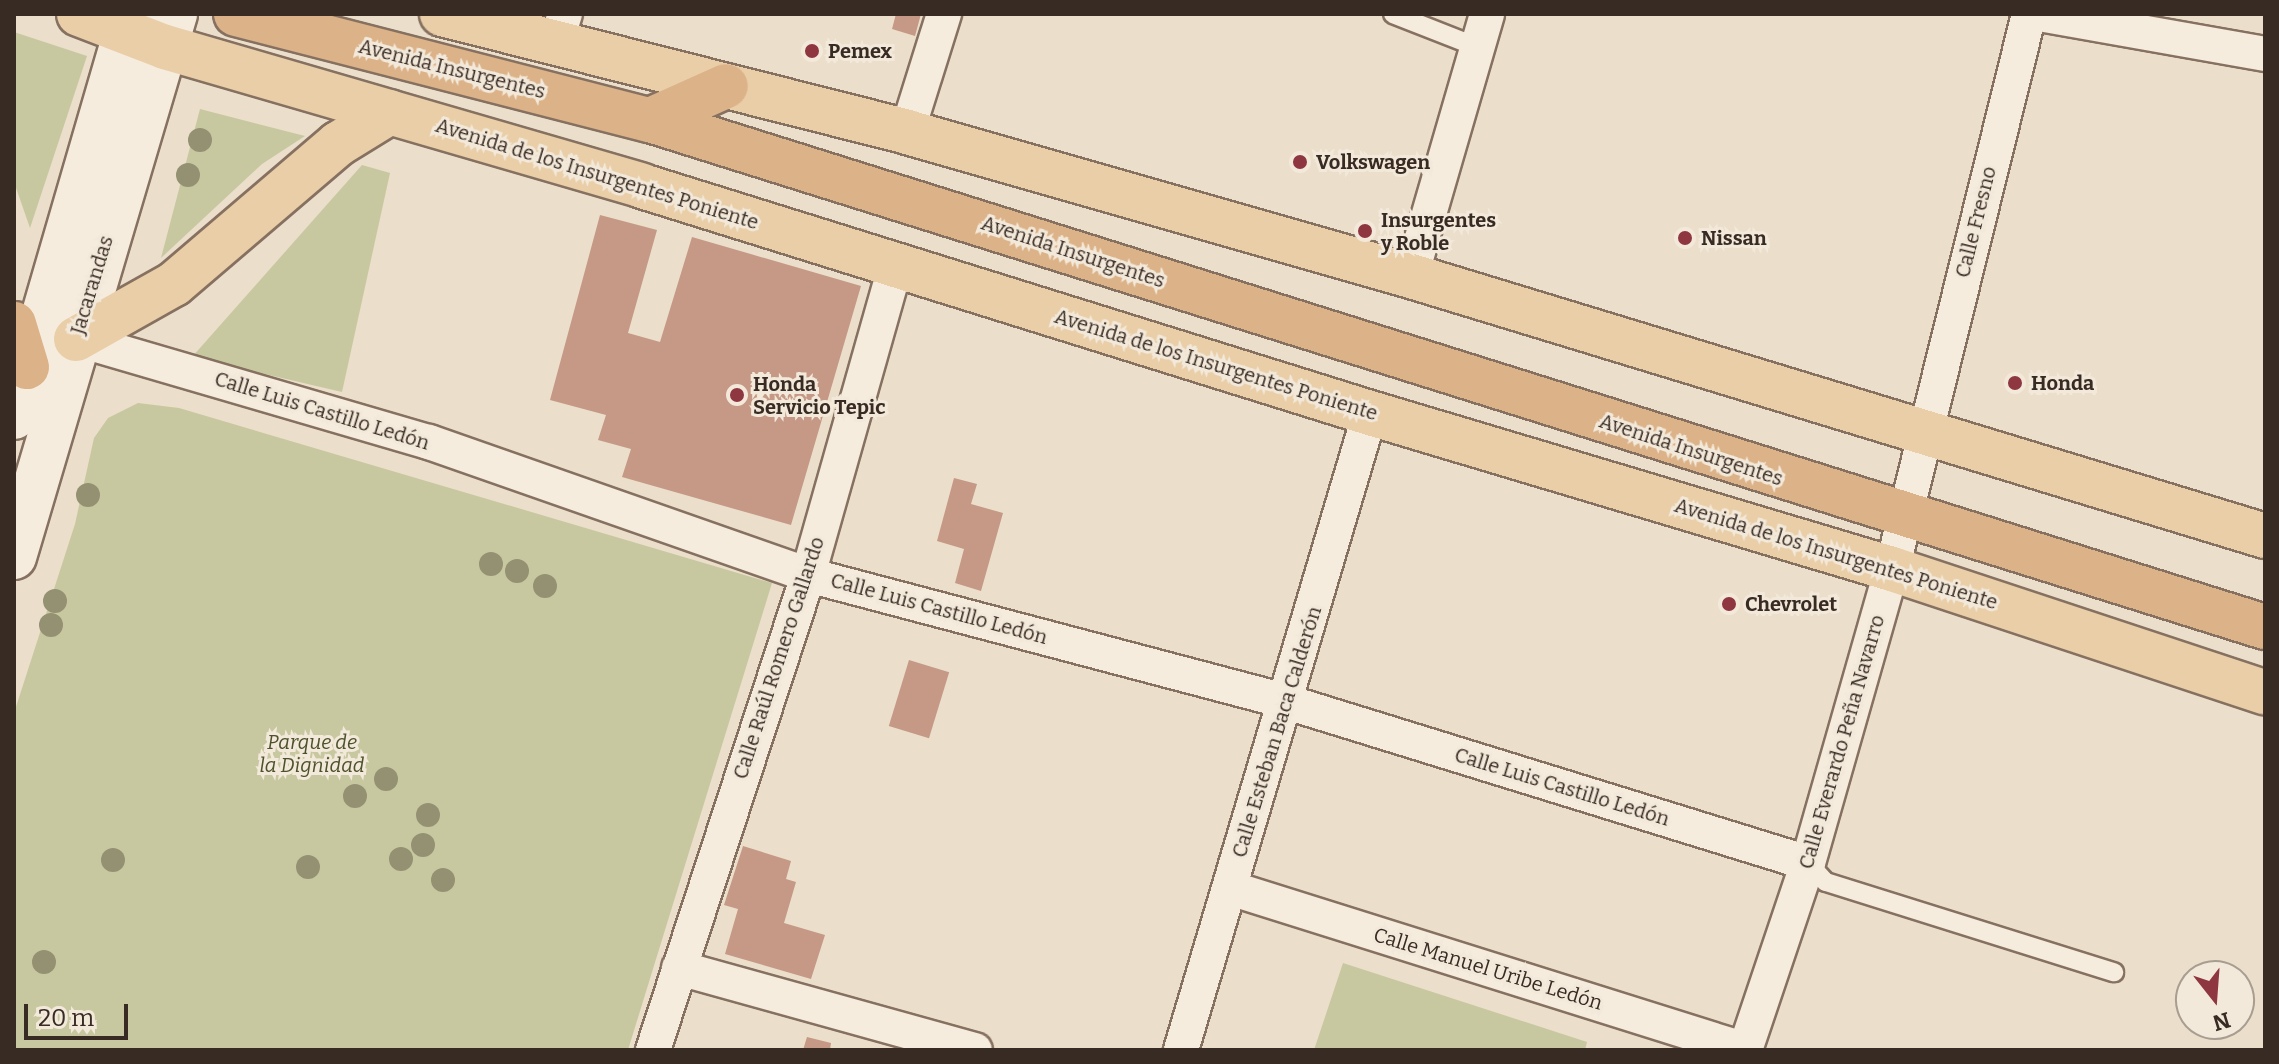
<!DOCTYPE html>
<meta charset="utf-8">
<style>
body{margin:0}
#map{position:relative;width:2279px;height:1064px;overflow:hidden;background:#ebdecb;font-family:Bitter,serif}
div>[style]{position:absolute}
[style*='--x']{left:calc(var(--x)*1px);top:calc(var(--y)*1px);width:calc(var(--w)*1px);rotate:calc(var(--a)*1deg)}
.green>*{inset:0;background:#c7c8a0}
.building>*{inset:0;background:#c59985;transform-origin:0 0}
.roads{filter:drop-shadow(2px 0 #867161) drop-shadow(-2px 0 #867161) drop-shadow(0 2px #867161) drop-shadow(0 -2px #867161)}
.service>*{height:18px;margin:-9px;padding:0 9px;transform-origin:9px;border-radius:9px;background:#f6ecde}
.minor>*{height:34px;margin:-17px;padding:0 17px;transform-origin:17px;border-radius:17px;background:#f6ecde}
.secondary>*{height:44px;margin:-22px;padding:0 22px;transform-origin:22px;border-radius:22px;background:#f6ecde}
.primary>*{height:44px;margin:-22px;padding:0 22px;transform-origin:22px;border-radius:22px;background:#e9cea8}
.trunk>*{height:44px;margin:-22px;padding:0 22px;transform-origin:22px;border-radius:22px;background:#dcb288}
.trees>*{width:24px;height:24px;margin:-12px;border-radius:50%;background:#949173}
.dots>*{width:22px;height:22px;translate:-50% -50%;box-sizing:border-box;border:4px solid #f3e9da;border-radius:50%}
span{translate:-50% -50%;white-space:nowrap;text-align:center;line-height:1.15;-webkit-text-stroke:6px #f3e9da;paint-order:stroke}
.poi-label{font-size:20px;color:#382b23;font-weight:700}
.left{translate:0 -50%;text-align:left}
.street-label{font-size:20px;color:#382b23}
.park-label{font-size:20px;color:#4c522b;font-style:italic}
.frame{position:absolute;inset:0;border:16px solid #382b23;pointer-events:none}
.north{position:absolute;left:2175px;top:960px;width:80px;height:80px;box-sizing:border-box;background:#f3e9da;border:2px solid #a89d91;border-radius:50%;rotate:163deg;font-size:22px;font-weight:700;line-height:32px;text-align:center;color:#382b23}
.north::after{content:'';display:block;margin:auto;width:28px;height:36px;background:#8f3740;clip-path:polygon(50% 0,100% 100%,50% 72%,0 100%)}
.scale{position:absolute;left:24px;top:1004px;width:104px;height:36px;box-sizing:border-box;border:4px solid #382b23;border-top:0;padding-left:10px;font-size:24px;line-height:28px;white-space:nowrap;color:#382b23;-webkit-text-stroke:6px #f3e9da;paint-order:stroke}
</style>
<div id="map">
<div class="green">
<i style="clip-path:polygon(14px 32px,87px 56px,30px 228px,14px 182px)"></i>
<i style="clip-path:polygon(200px 109px,305px 136px,262px 164px,161px 258px)"></i>
<i style="clip-path:polygon(362px 165px,390px 173px,342px 392px,192px 357px)"></i>
<i style="clip-path:polygon(138px 403px,179px 408px,772px 583px,628px 1050px,14px 1050px,14px 713px,75px 524px,94px 438px,108px 418px)"></i>
<i style="clip-path:polygon(1343px 963px,1587px 1042px,1585px 1050px,1314px 1050px)"></i>
</div>
<div class="building">
<i style="clip-path:polygon(896px 14px,921px 14px,915px 36px,892px 29px)"></i>
<i style="clip-path:polygon(600px 215px,657px 230px,628px 333px,660px 342px,692px 237px,861px 286px,791px 525px,622px 477px,631px 449px,598px 440px,606px 415px,550px 400px)"></i>
<i style="clip-path:polygon(954px 478px,977px 484px,971px 504px,1003px 513px,981px 591px,955px 583px,964px 549px,937px 541px)"></i>
<i style="left:909px;top:660px;width:42px;height:69px;rotate:17deg"></i>
<i style="clip-path:polygon(743px 846px,791px 861px,786px 879px,796px 882px,784px 923px,825px 935px,811px 979px,725px 954px,738px 909px,724px 905px)"></i>
<i style="clip-path:polygon(807px 1037px,831px 1043px,830px 1050px,803px 1050px)"></i>
</div>
<div class="roads">
<div class="service">
<i style="--x:1393;--y:14;--w:90;--a:21.4"></i>
<i style="--x:1808;--y:863;--w:26;--a:47"></i>
<i style="--x:1826;--y:882;--w:302;--a:17.4"></i>
</div>
<div class="minor">
<i style="--x:2039;--y:14;--w:230;--a:10"></i>
<i style="--x:556;--y:43;--w:30;--a:-73"></i>
<i style="--x:907;--y:132;--w:124;--a:-72.6"></i>
<i style="--x:1411;--y:276;--w:273;--a:-73.8"></i>
<i style="--x:76;--y:339;--w:368;--a:16.3"></i>
<i style="--x:429;--y:442;--w:402;--a:19.3"></i>
<i style="--x:808;--y:575;--w:496;--a:14.8"></i>
<i style="--x:1287;--y:702;--w:545;--a:17.17"></i>
<i style="--x:1230;--y:888;--w:541;--a:17.43"></i>
<i style="--x:679;--y:968;--w:307;--a:15.5"></i>
<i style="--x:653;--y:1050;--w:500;--a:-71.9"></i>
<i style="--x:808;--y:575;--w:323;--a:-74.2"></i>
<i style="--x:1181;--y:1050;--w:664;--a:-73.47"></i>
<i style="--x:1745;--y:1050;--w:197;--a:-71.4"></i>
<i style="--x:1808;--y:863;--w:306;--a:-74.1"></i>
<i style="--x:1892;--y:569;--w:572;--a:-76.13"></i>
</div>
<div class="secondary">
<i style="--x:14;--y:417;--w:420;--a:-73.8"></i>
<i style="--x:14;--y:557;--w:566;--a:-73.48"></i>
</div>
<div class="primary">
<i style="--x:79;--y:14;--w:92;--a:21"></i>
<i style="--x:165;--y:47;--w:497;--a:16.2"></i>
<i style="--x:642;--y:186;--w:763;--a:17.32"></i>
<i style="--x:1370;--y:413;--w:545;--a:16.64"></i>
<i style="--x:1892;--y:569;--w:393;--a:18.3"></i>
<i style="--x:442;--y:14;--w:480;--a:14.2"></i>
<i style="--x:907;--y:132;--w:524;--a:15.95"></i>
<i style="--x:1411;--y:276;--w:893;--a:16.93"></i>
<i style="--x:76;--y:339;--w:112;--a:-29.3"></i>
<i style="--x:174;--y:284;--w:216;--a:-40.5"></i>
<i style="--x:338;--y:144;--w:61;--a:-31.6"></i>
</div>
<div class="trunk">
<i style="--x:236;--y:14;--w:427;--a:14.4"></i>
<i style="--x:650;--y:120;--w:1693;--a:17.43"></i>
<i style="--x:650;--y:120;--w:83;--a:-24.1"></i>
<i style="--x:14;--y:324;--w:45;--a:73.2"></i>
</div>
</div>
<div class="trees">
<i style="left:200px;top:140px"></i>
<i style="left:188px;top:175px"></i>
<i style="left:88px;top:495px"></i>
<i style="left:491px;top:564px"></i>
<i style="left:517px;top:571px"></i>
<i style="left:545px;top:586px"></i>
<i style="left:55px;top:601px"></i>
<i style="left:51px;top:625px"></i>
<i style="left:386px;top:779px"></i>
<i style="left:355px;top:796px"></i>
<i style="left:428px;top:815px"></i>
<i style="left:423px;top:845px"></i>
<i style="left:401px;top:859px"></i>
<i style="left:113px;top:860px"></i>
<i style="left:308px;top:867px"></i>
<i style="left:443px;top:880px"></i>
<i style="left:44px;top:962px"></i>
</div>
<div class="dots">
<i style="left:812px;top:51px;background:#8f3740"></i>
<i style="left:1300px;top:162px;background:#8f3740"></i>
<i style="left:1365px;top:231px;background:#8f3740"></i>
<i style="left:1685px;top:238px;background:#8f3740"></i>
<i style="left:2015px;top:383px;background:#8f3740"></i>
<i style="left:737px;top:395px;background:#8f3740"></i>
<i style="left:1729px;top:604px;background:#8f3740"></i>
</div>
<div class="poi-label">
<span class="left" style="left:828px;top:51px">Pemex</span>
<span class="left" style="left:1316px;top:162px">Volkswagen</span>
<span class="left" style="left:1381px;top:232px">Insurgentes<br>y Roble</span>
<span class="left" style="left:1701px;top:238px">Nissan</span>
<span class="left" style="left:2031px;top:383px">Honda</span>
<span class="left" style="left:753px;top:396px">Honda<br>Servicio Tepic</span>
<span class="left" style="left:1745px;top:604px">Chevrolet</span>
</div>
<div class="street-label">
<span style="left:452px;top:69px;rotate:14deg">Avenida Insurgentes</span>
<span style="left:597px;top:174px;rotate:17deg">Avenida de los Insurgentes Poniente</span>
<span style="left:1976px;top:222px;rotate:-76deg">Calle Fresno</span>
<span style="left:1073px;top:252px;rotate:18deg">Avenida Insurgentes</span>
<span style="left:92px;top:285px;rotate:-73deg">Jacarandas</span>
<span style="left:1216px;top:365px;rotate:17deg">Avenida de los Insurgentes Poniente</span>
<span style="left:322px;top:411px;rotate:17deg">Calle Luis Castillo Ledón</span>
<span style="left:1691px;top:450px;rotate:18deg">Avenida Insurgentes</span>
<span style="left:1836px;top:554px;rotate:17deg">Avenida de los Insurgentes Poniente</span>
<span style="left:939px;top:609px;rotate:15deg">Calle Luis Castillo Ledón</span>
<span style="left:779px;top:658px;rotate:-72deg">Calle Raúl Romero Gallardo</span>
<span style="left:1277px;top:732px;rotate:-73deg">Calle Esteban Baca Calderón</span>
<span style="left:1842px;top:742px;rotate:-74deg">Calle Everardo Peña Navarro</span>
<span style="left:1562px;top:787px;rotate:17deg">Calle Luis Castillo Ledón</span>
<span style="left:1488px;top:969px;rotate:17deg">Calle Manuel Uribe Ledón</span>
</div>
<div class="park-label">
<span style="left:312px;top:754px">Parque de<br>la Dignidad</span>
</div>
<div class="frame"></div>
<div class="north">N</div>
<div class="scale">20 m</div>
</div>
